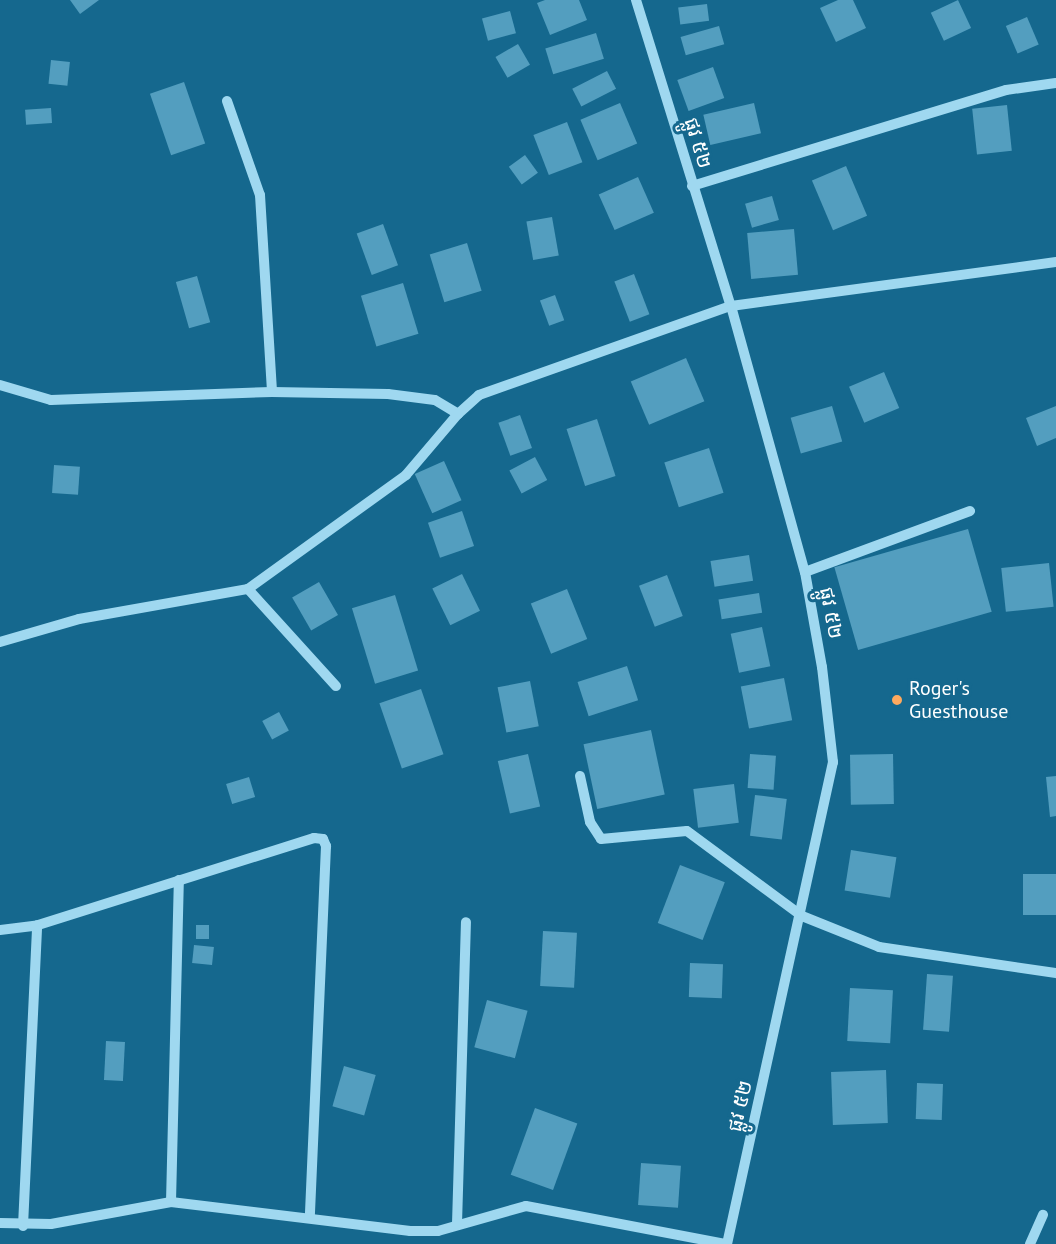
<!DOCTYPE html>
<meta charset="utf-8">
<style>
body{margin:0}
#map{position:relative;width:1056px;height:1244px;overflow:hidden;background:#15688e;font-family:"PT Sans","Noto Sans Khmer",sans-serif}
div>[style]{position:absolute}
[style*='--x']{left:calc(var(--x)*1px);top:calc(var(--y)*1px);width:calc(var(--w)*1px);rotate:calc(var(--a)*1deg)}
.building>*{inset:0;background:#539ebf;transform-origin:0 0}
.minor>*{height:10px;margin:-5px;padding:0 5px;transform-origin:5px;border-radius:5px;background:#9fd8f0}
.dots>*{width:16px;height:16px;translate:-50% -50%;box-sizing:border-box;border:3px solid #15688e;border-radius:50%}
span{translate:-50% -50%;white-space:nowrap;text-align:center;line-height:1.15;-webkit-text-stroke:6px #15688e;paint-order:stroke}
.street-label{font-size:20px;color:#fff}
.poi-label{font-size:20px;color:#fff}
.left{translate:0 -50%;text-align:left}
</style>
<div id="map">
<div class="building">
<i style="clip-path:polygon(70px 0,99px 0,80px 14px)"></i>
<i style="clip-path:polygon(545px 0,579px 0,587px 20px,550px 35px,537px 3px)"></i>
<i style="clip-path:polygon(838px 0,853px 0,866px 28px,836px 42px,820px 8px)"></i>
<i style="left:958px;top:0;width:31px;height:30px;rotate:65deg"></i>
<i style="left:707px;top:4px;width:17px;height:29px;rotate:83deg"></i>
<i style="left:510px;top:11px;width:23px;height:29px;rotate:75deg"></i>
<i style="left:1027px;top:17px;width:30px;height:23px;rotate:67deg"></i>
<i style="left:719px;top:26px;width:19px;height:40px;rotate:74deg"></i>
<i style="left:596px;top:33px;width:27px;height:53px;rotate:73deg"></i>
<i style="left:518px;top:44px;width:24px;height:26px;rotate:60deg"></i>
<i style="left:51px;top:60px;width:19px;height:24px;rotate:6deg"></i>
<i style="left:713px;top:67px;width:33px;height:38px;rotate:70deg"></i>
<i style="left:607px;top:71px;width:20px;height:39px;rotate:63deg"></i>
<i style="left:184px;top:82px;width:65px;height:36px;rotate:71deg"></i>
<i style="left:620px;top:103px;width:44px;height:43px;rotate:67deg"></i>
<i style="left:754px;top:103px;width:31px;height:52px;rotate:77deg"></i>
<i style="left:1007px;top:105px;width:46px;height:35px;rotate:84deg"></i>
<i style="left:51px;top:108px;width:15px;height:26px;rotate:86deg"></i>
<i style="left:567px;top:122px;width:43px;height:36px;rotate:69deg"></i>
<i style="left:525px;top:155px;width:22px;height:20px;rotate:54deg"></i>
<i style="left:846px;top:166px;width:54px;height:37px;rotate:67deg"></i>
<i style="left:638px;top:177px;width:39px;height:43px;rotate:66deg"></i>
<i style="left:772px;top:196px;width:25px;height:28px;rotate:74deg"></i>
<i style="left:552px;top:217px;width:39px;height:26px;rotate:80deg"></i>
<i style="left:383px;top:224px;width:44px;height:28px;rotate:70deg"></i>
<i style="left:794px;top:229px;width:46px;height:47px;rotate:85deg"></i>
<i style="left:467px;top:243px;width:50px;height:39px;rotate:73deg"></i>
<i style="left:634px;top:274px;width:43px;height:21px;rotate:69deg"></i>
<i style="left:197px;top:276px;width:48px;height:22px;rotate:74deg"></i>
<i style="left:403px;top:283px;width:53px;height:44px;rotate:73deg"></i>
<i style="left:555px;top:295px;width:27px;height:16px;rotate:70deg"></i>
<i style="left:686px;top:358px;width:47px;height:60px;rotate:67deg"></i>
<i style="left:884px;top:372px;width:39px;height:38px;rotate:67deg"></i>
<i style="left:832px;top:406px;width:37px;height:43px;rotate:74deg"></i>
<i style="clip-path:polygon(1056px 406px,1056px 438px,1037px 446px,1026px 418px)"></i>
<i style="left:520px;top:415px;width:35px;height:23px;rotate:70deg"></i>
<i style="left:597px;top:419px;width:60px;height:32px;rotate:72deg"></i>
<i style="left:709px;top:448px;width:47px;height:47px;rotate:72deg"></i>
<i style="left:535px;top:457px;width:26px;height:29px;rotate:62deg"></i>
<i style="left:444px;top:461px;width:43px;height:32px;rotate:66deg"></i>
<i style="left:54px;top:465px;width:26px;height:28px;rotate:4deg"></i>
<i style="left:462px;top:511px;width:37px;height:36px;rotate:71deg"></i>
<i style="left:968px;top:529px;width:86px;height:139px;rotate:74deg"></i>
<i style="left:749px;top:555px;width:26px;height:39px;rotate:81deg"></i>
<i style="left:1049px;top:563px;width:44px;height:48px;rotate:84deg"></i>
<i style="left:462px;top:574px;width:41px;height:33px;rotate:64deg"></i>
<i style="left:667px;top:575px;width:44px;height:30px;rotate:69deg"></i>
<i style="left:319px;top:582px;width:38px;height:31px;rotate:60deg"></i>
<i style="left:567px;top:589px;width:54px;height:39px;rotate:68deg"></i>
<i style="left:759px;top:593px;width:20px;height:41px;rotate:81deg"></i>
<i style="left:395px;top:595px;width:79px;height:45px;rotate:73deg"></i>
<i style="left:762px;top:627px;width:40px;height:32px;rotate:78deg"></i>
<i style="left:627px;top:666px;width:36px;height:52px;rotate:72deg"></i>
<i style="left:784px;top:678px;width:43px;height:44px;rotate:79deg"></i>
<i style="left:530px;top:681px;width:46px;height:33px;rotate:79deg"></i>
<i style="left:421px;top:689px;width:69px;height:44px;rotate:71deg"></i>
<i style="left:279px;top:712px;width:21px;height:19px;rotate:62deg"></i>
<i style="left:651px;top:730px;width:66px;height:69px;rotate:78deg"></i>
<i style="left:528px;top:754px;width:54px;height:31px;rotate:77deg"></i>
<i style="left:750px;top:754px;width:26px;height:34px;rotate:4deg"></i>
<i style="left:893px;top:754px;width:50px;height:43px;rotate:89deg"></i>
<i style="clip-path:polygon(1056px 776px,1056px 816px,1050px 817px,1046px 777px)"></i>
<i style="left:249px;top:777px;width:21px;height:24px;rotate:73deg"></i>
<i style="left:734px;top:784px;width:39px;height:41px;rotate:83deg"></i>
<i style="left:755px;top:795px;width:32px;height:41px;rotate:7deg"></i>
<i style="left:851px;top:850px;width:46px;height:41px;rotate:9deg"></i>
<i style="left:680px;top:865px;width:48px;height:62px;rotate:21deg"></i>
<i style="left:1056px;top:874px;width:41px;height:33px;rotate:90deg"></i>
<i style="left:196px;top:925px;width:13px;height:14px"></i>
<i style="left:543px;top:931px;width:34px;height:55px;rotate:3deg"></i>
<i style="left:194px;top:945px;width:20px;height:18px;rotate:6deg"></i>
<i style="left:690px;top:963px;width:33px;height:34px;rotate:2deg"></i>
<i style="left:927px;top:974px;width:26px;height:56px;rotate:4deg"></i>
<i style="left:850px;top:988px;width:43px;height:53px;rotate:3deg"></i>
<i style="left:487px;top:1000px;width:42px;height:49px;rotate:15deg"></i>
<i style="left:106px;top:1041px;width:19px;height:39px;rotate:3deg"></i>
<i style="left:344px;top:1066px;width:33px;height:42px;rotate:16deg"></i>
<i style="left:886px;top:1070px;width:53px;height:55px;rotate:88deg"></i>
<i style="left:917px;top:1083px;width:26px;height:36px;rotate:2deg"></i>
<i style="left:535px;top:1108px;width:45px;height:71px;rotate:20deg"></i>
<i style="left:641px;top:1163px;width:40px;height:42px;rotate:4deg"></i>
</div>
<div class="minor">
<i style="--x:636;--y:0;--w:320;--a:72.8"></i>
<i style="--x:731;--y:306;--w:276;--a:74.5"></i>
<i style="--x:805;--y:572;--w:97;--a:79.9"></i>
<i style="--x:822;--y:667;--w:96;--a:83.4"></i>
<i style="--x:833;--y:762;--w:494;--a:102.4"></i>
<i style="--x:227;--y:101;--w:100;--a:70.7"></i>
<i style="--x:260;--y:195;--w:197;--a:86.5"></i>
<i style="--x:692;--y:186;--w:328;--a:-17"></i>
<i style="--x:1006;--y:90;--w:50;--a:-8"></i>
<i style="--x:0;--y:385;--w:53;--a:16.4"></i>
<i style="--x:51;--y:400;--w:221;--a:-2.1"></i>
<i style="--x:272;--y:392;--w:116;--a:1"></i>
<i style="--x:388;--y:394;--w:47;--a:7.3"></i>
<i style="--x:435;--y:400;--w:27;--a:31"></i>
<i style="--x:458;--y:414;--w:28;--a:-42"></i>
<i style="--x:479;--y:395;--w:267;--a:-19.5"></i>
<i style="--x:731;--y:306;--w:328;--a:-7.7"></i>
<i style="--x:805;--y:572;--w:176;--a:-20.3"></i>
<i style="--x:248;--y:589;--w:131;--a:47.8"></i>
<i style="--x:0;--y:642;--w:82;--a:-16.2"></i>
<i style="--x:79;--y:619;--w:172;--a:-10.1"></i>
<i style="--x:248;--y:589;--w:195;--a:-35.8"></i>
<i style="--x:406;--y:475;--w:80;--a:-49.6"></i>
<i style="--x:580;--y:776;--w:47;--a:77.7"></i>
<i style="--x:590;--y:822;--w:20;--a:57"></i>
<i style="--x:601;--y:839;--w:86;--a:-5.3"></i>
<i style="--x:687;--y:831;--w:143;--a:36.5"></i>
<i style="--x:802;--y:916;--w:83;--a:21.9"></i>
<i style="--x:879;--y:947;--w:179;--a:8.4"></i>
<i style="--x:0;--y:930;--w:35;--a:-7"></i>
<i style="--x:35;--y:926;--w:293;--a:-17.5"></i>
<i style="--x:314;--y:838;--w:9;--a:6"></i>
<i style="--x:323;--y:839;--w:8;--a:67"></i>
<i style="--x:326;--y:846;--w:371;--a:92.5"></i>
<i style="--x:171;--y:1202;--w:322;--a:-88.6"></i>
<i style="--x:0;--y:1223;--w:51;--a:1.1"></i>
<i style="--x:51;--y:1224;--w:122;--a:-10.4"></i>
<i style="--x:171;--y:1202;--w:241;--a:6.9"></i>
<i style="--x:410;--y:1231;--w:28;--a:0"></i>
<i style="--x:438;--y:1231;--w:91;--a:-15.9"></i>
<i style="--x:526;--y:1206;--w:204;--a:10.8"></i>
<i style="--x:457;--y:1224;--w:302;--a:-88.3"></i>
<i style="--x:23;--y:1226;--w:301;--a:-87.3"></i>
<i style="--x:1030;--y:1244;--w:32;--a:-66"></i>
</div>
<div class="dots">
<i style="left:897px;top:700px;background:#ffa95e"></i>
</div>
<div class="street-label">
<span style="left:698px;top:143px;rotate:73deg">ផ្លូវ ៥២</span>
<span style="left:831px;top:613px;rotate:79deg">ផ្លូវ ៥២</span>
<span style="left:740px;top:1106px;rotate:-77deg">ផ្លូវ ៥២</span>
</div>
<div class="poi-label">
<span class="left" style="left:909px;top:700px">Roger's<br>Guesthouse</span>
</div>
</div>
